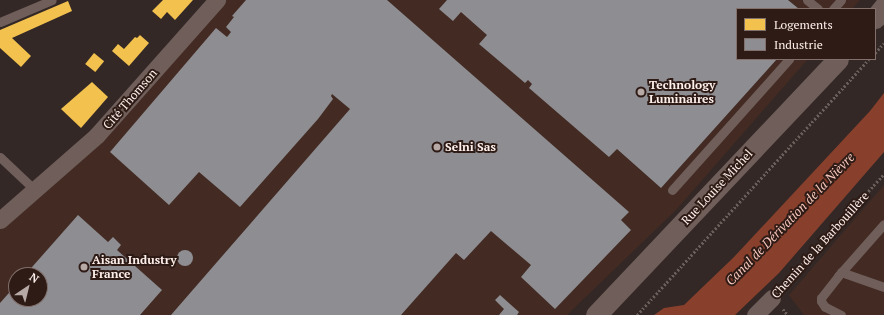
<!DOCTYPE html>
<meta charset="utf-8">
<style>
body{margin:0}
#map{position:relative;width:884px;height:315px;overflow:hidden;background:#332825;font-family:"PT Serif",serif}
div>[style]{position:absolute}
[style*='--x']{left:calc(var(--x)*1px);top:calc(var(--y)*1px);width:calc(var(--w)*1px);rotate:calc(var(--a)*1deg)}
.built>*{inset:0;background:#432b23}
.water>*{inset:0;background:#88402d}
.homes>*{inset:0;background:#f2c14e;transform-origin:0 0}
.industry>*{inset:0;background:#8d8d92}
.round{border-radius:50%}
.path>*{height:2.5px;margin-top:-1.25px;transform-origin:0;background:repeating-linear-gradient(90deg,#6a5e5a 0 2px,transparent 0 4px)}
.service>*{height:9px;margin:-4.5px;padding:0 4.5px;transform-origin:4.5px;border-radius:4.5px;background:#6f5e5a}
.minor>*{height:17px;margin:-8.5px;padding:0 8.5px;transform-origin:8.5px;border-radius:8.5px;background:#6f5e5a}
.tertiary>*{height:21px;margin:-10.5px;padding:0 10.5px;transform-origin:10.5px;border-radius:10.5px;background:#6f5e5a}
.dots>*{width:11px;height:11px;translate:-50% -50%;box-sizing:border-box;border:2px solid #2e1b16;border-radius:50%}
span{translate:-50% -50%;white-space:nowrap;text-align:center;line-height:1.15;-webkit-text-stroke:4px #2e1b16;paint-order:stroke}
.poi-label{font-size:12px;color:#fdefeb;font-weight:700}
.left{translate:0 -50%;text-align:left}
.street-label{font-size:12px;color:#fdefeb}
.water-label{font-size:13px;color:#f8c9bd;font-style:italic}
.legend{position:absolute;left:736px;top:8px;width:140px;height:52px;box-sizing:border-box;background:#2e1b16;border:1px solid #81706b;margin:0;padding:5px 7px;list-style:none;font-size:12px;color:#fdefeb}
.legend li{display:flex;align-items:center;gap:8px;height:20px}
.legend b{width:20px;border:1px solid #81706b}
.north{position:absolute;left:8px;top:267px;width:40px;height:40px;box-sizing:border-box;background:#2e1b16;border:1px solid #81706b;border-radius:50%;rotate:35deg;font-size:11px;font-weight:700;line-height:16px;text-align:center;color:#fdefeb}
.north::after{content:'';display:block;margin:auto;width:14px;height:18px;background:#b6a9a6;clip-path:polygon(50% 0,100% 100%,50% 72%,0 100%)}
</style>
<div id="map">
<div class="built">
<i style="clip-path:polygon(evenodd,227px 0,860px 0,852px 9px,737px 9px,737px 59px,808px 59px,676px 210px,567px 315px,0 315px,0 229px,107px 137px,227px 0,16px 275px,40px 275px,40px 299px,16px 299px,16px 275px)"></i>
<i style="clip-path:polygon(884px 185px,884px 315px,804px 315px,789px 295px)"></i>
</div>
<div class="water">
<i style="clip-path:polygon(884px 93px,884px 152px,779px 273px,735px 315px,654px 315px,664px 308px,684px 305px,734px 257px,870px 111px)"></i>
</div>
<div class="homes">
<i style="clip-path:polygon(163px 0,193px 0,175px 20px,167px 12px,161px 19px,152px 11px)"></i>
<i style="clip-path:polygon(68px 1px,72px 11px,12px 38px,31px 56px,21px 67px,0 48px,0 30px)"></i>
<i style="clip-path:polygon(140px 35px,149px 43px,129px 66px,112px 51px,118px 44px,124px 49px,135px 37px,137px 38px)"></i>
<i style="left:94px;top:53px;width:13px;height:14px;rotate:39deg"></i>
<i style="clip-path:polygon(92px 82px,108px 97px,81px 128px,61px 109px)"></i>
</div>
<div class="industry">
<i style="clip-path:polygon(246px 0,387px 0,629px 212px,621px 220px,631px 230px,555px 309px,521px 277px,531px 265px,491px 231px,464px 260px,456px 253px,401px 315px,171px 315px,350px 109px,332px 94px,331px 96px,333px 99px,318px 119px,240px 207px,199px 172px,169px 205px,110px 152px,216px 28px,227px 37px,231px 32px,226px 27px,234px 17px,232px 16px)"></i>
<i style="clip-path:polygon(447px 0,788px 0,799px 9px,737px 9px,737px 59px,777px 59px,661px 188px,617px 149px,609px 157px,529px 88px,532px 84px,528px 80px,525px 83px,479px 44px,487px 35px,461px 12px,453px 21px,439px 9px)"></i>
<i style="clip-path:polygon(78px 215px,108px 242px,113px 237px,121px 245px,117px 250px,162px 290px,140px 315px,0 315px,0 303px,16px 285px,16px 299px,40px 299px,40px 275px,25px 275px)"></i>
<i class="round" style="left:177px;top:250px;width:16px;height:16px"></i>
<i style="clip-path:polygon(500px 295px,519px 312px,517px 315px,499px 315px,504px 309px,495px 300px)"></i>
</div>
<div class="path">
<i style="--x:875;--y:53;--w:13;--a:-48"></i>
<i style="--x:782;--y:286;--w:151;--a:-47.7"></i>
<i style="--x:783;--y:309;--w:8;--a:50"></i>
<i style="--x:637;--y:315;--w:345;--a:-47.8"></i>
</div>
<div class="service">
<i style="--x:807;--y:0;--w:14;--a:39"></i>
<i style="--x:833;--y:9;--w:12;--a:-48"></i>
<i style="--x:0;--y:22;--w:56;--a:-22.9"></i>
<i style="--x:0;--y:157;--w:48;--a:43.3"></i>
<i style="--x:672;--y:190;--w:176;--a:-48.2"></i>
<i style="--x:841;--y:272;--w:46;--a:19.2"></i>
<i style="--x:841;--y:315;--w:18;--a:-153"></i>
<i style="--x:825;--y:307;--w:7;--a:-124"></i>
<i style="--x:821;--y:301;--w:3;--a:-90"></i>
<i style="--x:821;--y:298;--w:28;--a:-52"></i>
<i style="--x:838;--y:276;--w:69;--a:-48.5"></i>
</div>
<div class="minor">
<i style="--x:0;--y:220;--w:129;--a:-41.2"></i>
<i style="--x:97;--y:135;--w:181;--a:-48.4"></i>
<i style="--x:755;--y:315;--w:24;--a:-45"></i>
</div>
<div class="tertiary">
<i style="--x:875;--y:18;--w:14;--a:-51"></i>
<i style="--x:596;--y:315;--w:352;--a:-46.6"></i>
</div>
<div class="dots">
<i style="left:641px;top:92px;background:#b6a9a6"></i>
<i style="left:437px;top:147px;background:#b6a9a6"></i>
<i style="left:84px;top:267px;background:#b6a9a6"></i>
</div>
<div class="poi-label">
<span class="left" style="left:649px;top:92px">Technology<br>Luminaires</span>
<span class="left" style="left:445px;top:147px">Selni Sas</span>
<span class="left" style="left:92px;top:267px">Aisan Industry<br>France</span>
</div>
<div class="street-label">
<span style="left:130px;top:99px;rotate:-49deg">Cité Thomson</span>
<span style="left:717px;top:187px;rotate:-47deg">Rue Louise Michel</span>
<span style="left:820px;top:245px;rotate:-48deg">Chemin de la Barbouillère</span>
</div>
<div class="water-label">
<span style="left:790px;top:219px;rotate:-46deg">Canal de Dérivation de la Nièvre</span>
</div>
<ul class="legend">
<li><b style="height:11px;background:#f2c14e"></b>Logements</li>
<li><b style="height:11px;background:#8d8d92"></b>Industrie</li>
</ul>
<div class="north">N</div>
</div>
